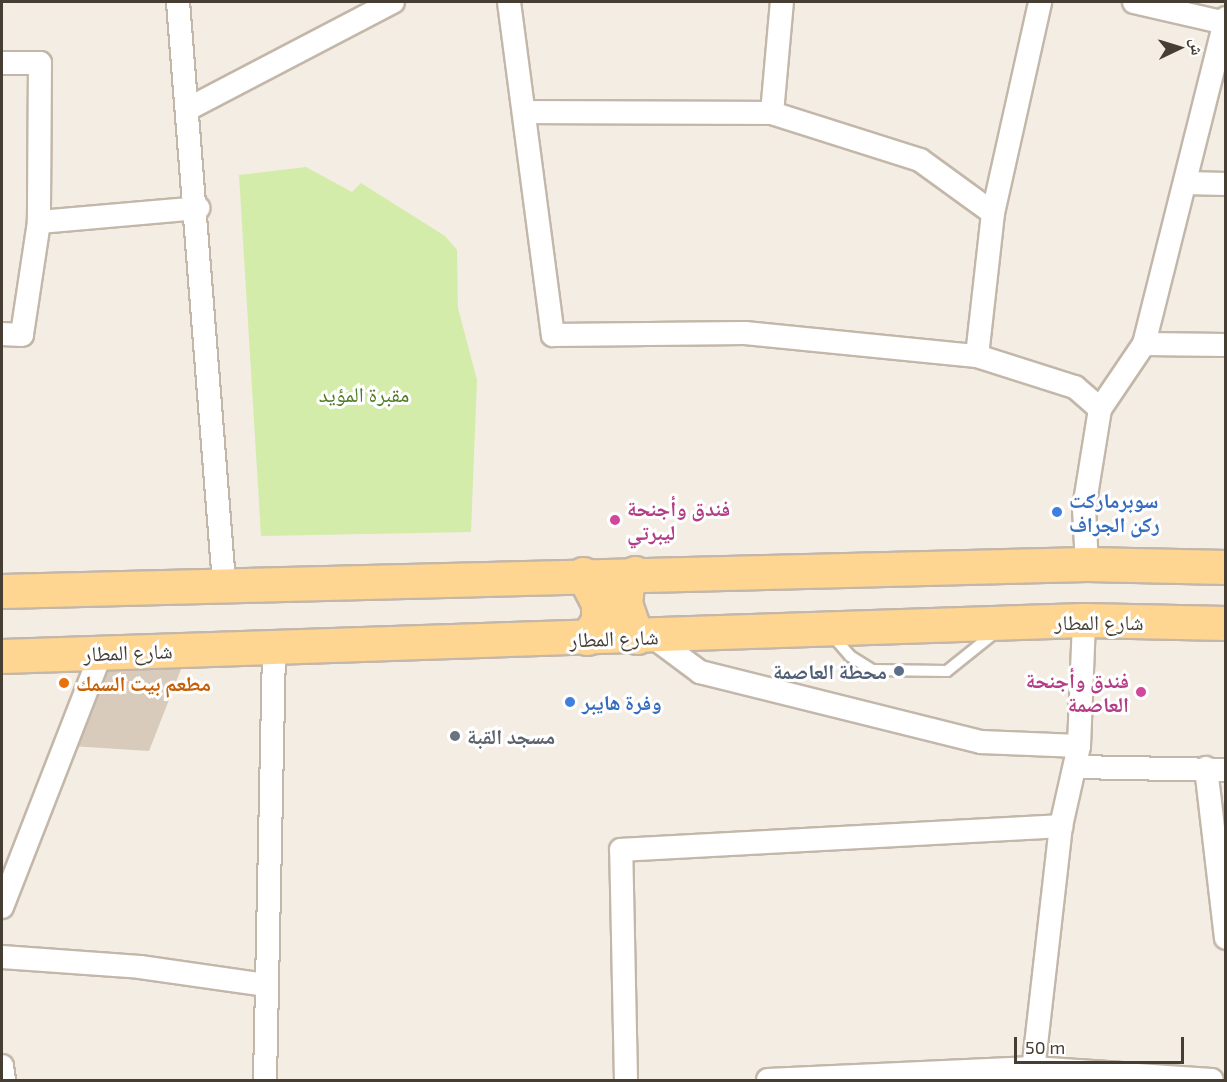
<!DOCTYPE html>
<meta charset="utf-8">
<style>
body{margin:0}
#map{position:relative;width:1227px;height:1082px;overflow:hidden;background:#f4ede4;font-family:"Exo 2","Noto Naskh Arabic",sans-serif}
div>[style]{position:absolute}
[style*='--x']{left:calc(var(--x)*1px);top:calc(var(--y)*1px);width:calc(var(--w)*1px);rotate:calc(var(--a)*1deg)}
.green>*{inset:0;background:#d4eca9}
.building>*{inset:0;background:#d9cbbc}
.roads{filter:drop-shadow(2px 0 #c3b7a9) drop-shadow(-2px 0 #c3b7a9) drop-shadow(0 2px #c3b7a9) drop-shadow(0 -2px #c3b7a9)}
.lane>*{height:10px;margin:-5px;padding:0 5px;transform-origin:5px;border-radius:5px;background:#fff}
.street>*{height:22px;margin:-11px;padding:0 11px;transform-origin:11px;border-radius:11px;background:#fff}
.primary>*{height:33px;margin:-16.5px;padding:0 16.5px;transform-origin:16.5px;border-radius:16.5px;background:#ffd592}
.dots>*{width:16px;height:16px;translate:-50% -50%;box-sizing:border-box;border:3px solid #fff;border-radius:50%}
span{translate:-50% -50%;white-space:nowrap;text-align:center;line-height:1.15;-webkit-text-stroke:6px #fff;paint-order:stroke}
.park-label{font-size:21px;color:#4d7c22}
.shop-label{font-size:21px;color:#366cbe;font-weight:700}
.left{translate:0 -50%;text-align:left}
.hotel-label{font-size:21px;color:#b23c85;font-weight:700}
.right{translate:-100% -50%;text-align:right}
.street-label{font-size:21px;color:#463d33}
.service-label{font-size:21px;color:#4e5e75;font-weight:700}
.food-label{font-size:21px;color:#c56008;font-weight:700}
.worship-label{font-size:21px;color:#5b616d;font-weight:700}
.frame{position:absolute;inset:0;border:3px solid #463d33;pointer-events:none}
.north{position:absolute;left:1149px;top:18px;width:60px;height:60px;-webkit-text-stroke:4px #fff;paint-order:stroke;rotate:86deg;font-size:16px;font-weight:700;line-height:24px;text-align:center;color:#463d33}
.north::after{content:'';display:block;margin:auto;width:21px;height:27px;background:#463d33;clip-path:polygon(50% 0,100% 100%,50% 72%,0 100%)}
.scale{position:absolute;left:1014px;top:1037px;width:170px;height:27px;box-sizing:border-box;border:3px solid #463d33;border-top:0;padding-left:8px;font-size:18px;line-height:21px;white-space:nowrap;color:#463d33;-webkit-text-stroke:4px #fff;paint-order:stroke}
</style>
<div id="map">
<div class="green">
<i style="clip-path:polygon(306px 167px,352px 192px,361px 183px,445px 236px,457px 250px,458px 308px,477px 380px,471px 532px,261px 536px,239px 175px)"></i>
</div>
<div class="building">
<i style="clip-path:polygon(183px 664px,149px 751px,71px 746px,101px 670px)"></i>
</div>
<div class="roads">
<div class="lane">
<i style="--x:831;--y:634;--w:29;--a:49"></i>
<i style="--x:850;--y:656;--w:26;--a:32"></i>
<i style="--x:872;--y:670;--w:75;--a:0.8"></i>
<i style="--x:947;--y:671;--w:64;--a:-38.7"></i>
</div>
<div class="street">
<i style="--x:178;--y:2;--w:583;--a:85.47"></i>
<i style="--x:509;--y:2;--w:336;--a:82.5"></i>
<i style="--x:553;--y:335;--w:192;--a:-0.6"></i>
<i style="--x:745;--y:333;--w:233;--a:5.7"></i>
<i style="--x:977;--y:356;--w:103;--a:17.6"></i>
<i style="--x:1075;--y:387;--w:33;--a:41"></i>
<i style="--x:1134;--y:2;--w:94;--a:12.9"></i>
<i style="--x:2;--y:63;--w:38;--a:0"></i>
<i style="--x:40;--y:63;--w:159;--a:90.4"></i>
<i style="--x:39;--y:222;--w:114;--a:98.6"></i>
<i style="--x:22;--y:335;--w:20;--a:-177"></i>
<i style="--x:190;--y:108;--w:229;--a:-27.6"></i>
<i style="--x:526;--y:112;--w:246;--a:0.2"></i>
<i style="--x:772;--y:113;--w:155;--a:17.6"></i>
<i style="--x:920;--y:160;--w:90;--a:36"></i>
<i style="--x:772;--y:113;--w:111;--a:-84.9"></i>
<i style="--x:1185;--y:183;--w:41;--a:1.4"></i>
<i style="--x:39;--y:222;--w:160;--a:-5"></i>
<i style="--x:1144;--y:344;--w:82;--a:0.7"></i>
<i style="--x:977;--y:356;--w:144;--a:-83.6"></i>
<i style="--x:993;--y:213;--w:216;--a:-77.4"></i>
<i style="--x:1087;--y:564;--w:56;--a:-93.1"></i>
<i style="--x:1084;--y:508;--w:100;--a:-80.8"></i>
<i style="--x:1100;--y:409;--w:78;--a:-55.9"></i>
<i style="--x:1144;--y:344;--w:336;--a:-75.9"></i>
<i style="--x:653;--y:637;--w:59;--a:36.7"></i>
<i style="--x:700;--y:672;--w:290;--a:14"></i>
<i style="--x:981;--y:742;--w:98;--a:2.3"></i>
<i style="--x:1077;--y:767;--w:149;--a:1.2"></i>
<i style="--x:1206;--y:768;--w:171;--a:83.3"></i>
<i style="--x:2;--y:907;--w:273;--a:-68.7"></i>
<i style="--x:2;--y:957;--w:138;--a:4.1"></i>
<i style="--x:140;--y:967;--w:128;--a:8.1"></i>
<i style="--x:2;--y:1066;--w:14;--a:82"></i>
<i style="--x:265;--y:1080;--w:433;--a:-88.8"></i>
<i style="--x:626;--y:1080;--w:230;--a:-91.2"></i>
<i style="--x:621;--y:850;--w:441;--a:-3.1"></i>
<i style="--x:768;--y:1080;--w:265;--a:-2.6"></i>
<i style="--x:1033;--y:1068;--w:179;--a:3.8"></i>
<i style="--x:1032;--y:1080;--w:256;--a:-83.5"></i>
<i style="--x:1061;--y:826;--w:82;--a:-77.3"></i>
<i style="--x:1079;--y:746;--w:126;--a:-87.7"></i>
</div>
<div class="primary">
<i style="--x:635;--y:573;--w:14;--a:124"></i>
<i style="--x:627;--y:585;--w:18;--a:96"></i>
<i style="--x:625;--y:603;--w:36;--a:71"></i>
<i style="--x:583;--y:574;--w:34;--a:63"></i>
<i style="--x:598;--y:604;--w:16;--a:90"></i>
<i style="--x:598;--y:620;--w:21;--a:121"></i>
<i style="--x:2;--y:591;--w:1085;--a:-1.43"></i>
<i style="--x:1087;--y:564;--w:139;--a:1.2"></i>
<i style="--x:2;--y:656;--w:1083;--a:-1.91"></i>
<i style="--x:1084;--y:620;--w:142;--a:1.2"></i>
</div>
</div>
<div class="dots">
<i style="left:1057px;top:512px;background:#3f7fe0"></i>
<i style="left:615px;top:520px;background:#d1479c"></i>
<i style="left:899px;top:671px;background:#5c6f8a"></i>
<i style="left:64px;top:683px;background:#e8710a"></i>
<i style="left:1141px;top:692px;background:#d1479c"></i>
<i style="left:570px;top:702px;background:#3f7fe0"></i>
<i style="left:455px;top:736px;background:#6b7280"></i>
</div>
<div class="park-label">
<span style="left:364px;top:394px">مقبرة المؤيد</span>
</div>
<div class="shop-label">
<span class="left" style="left:1069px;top:512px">سوبرمارکت<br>ركن الجراف</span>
<span class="left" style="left:582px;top:702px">وفرة هايبر</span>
</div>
<div class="hotel-label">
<span class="left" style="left:627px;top:520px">فندق وأجنحة<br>ليبرتي</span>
<span class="right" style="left:1129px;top:692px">فندق وأجنحة<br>العاصمة</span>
</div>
<div class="street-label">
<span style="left:1099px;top:622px">شارع المطار</span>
<span style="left:614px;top:638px;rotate:-2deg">شارع المطار</span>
<span style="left:128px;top:652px;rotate:-2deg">شارع المطار</span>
</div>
<div class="service-label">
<span class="right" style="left:887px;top:671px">محطة العاصمة</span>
</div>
<div class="food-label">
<span class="left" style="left:76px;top:683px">مطعم بيت السمك</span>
</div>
<div class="worship-label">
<span class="left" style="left:467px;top:736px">مسجد القبة</span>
</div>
<div class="frame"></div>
<div class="north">ش</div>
<div class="scale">50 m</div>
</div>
